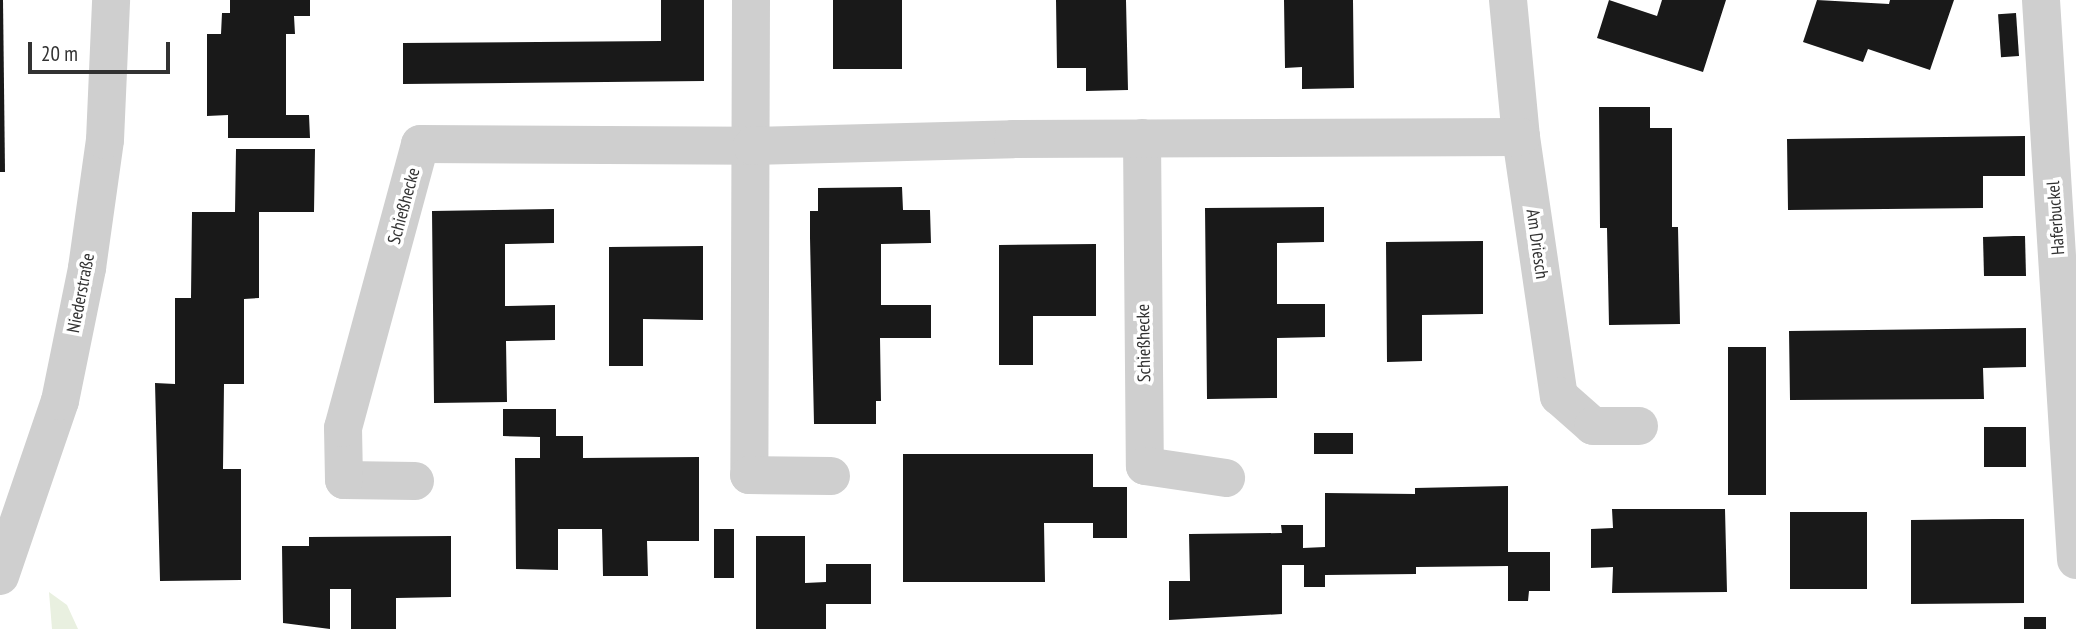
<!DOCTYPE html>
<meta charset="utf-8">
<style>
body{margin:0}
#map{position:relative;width:2076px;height:629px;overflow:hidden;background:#fff;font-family:"PT Sans Narrow",sans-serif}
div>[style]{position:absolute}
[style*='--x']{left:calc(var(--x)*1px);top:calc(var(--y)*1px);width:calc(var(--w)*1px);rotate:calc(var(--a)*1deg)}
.green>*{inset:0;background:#e9f0e0}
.building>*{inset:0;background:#191919;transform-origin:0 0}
.minor>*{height:38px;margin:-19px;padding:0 19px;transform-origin:19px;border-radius:19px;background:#cfcfcf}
.tertiary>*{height:38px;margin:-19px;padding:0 19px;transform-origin:19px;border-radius:19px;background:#cfcfcf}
span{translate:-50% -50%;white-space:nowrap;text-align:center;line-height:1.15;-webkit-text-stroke:7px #fff;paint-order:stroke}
.street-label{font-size:18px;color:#323232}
.scale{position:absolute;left:28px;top:42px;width:142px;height:32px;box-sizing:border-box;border:4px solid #323232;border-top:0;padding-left:9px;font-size:21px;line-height:24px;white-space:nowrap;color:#323232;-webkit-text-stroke:5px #fff;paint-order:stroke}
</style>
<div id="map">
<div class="green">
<i style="clip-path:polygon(49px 592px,67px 605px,78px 629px,52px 629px)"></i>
</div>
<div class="building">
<i style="clip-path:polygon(0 0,3px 0,5px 172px,0 172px)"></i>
<i style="clip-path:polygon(230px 0,310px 0,310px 16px,294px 16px,295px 34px,286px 34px,286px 115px,309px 115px,310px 138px,228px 138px,228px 115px,207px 116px,207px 34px,221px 34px,222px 13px,230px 13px)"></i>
<i style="clip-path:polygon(661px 0,704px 0,704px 81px,403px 84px,403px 43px,661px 41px)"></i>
<i style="left:833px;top:0;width:69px;height:69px"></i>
<i style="clip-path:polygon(1056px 0,1126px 0,1128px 90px,1086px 91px,1086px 68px,1057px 68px)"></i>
<i style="clip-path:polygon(1284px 0,1353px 0,1354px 88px,1302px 89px,1302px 67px,1285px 68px)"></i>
<i style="clip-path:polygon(1609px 0,1657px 16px,1662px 0,1726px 0,1703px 72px,1597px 38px)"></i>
<i style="clip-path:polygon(1817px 0,1889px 4px,1890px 0,1954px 0,1930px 70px,1868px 49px,1863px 62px,1803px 42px)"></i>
<i style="left:2016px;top:13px;width:43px;height:18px;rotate:86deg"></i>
<i style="clip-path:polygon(1599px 107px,1650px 107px,1650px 128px,1672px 128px,1672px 227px,1678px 227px,1680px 324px,1609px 325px,1607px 228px,1600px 228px)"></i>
<i style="clip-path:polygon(2025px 136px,2025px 176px,1983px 176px,1983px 208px,1788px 210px,1787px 139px)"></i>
<i style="clip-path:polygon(236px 149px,315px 149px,314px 212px,259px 212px,259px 298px,244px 299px,244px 384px,224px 384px,223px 469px,241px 469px,241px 580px,160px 581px,155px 383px,175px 384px,175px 298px,191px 298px,192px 212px,235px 212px)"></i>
<i style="clip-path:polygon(902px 187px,903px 210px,930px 210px,931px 243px,881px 244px,881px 305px,931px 305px,931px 338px,880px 338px,881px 401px,876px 401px,876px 424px,814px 424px,810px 238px,810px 211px,818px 211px,818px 188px)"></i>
<i style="clip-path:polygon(1324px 207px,1324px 242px,1277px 243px,1277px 304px,1325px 304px,1325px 337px,1277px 338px,1277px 398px,1207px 399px,1205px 208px)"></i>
<i style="clip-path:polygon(554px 209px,554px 243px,505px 244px,505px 306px,555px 305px,555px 340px,506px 341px,507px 402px,434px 403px,432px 211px)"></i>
<i style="clip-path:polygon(2014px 236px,2025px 236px,2026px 276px,1984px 276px,1983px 237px)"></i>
<i style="clip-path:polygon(1483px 241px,1483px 314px,1422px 315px,1422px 361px,1387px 362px,1386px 242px)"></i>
<i style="clip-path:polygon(1096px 244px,1096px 316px,1033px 316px,1033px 365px,999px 365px,999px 245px)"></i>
<i style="clip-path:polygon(703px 246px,703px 320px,643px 319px,643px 366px,609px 366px,609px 247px)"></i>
<i style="clip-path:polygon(2026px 328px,2026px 367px,1983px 368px,1984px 399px,1790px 400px,1789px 331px)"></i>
<i style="left:1728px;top:347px;width:38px;height:148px"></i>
<i style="clip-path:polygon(503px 409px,556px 409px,556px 436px,583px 436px,583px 458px,699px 457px,699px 541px,647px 541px,648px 576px,603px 576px,602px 529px,558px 529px,558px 570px,516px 569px,515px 458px,540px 458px,540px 437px,503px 436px)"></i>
<i style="left:2026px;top:427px;width:40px;height:42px;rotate:90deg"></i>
<i style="left:1314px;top:433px;width:39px;height:21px"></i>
<i style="clip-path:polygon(903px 454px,1093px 454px,1093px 487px,1127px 487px,1127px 538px,1093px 538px,1093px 523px,1044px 523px,1045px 582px,903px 582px)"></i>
<i style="clip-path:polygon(1508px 486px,1508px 552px,1550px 552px,1550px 591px,1529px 591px,1528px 601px,1508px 601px,1508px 566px,1416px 567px,1416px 574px,1325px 575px,1325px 587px,1304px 587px,1304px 565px,1282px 565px,1282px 614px,1169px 620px,1169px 581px,1190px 581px,1189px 534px,1282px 533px,1281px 525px,1303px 525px,1303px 548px,1325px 547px,1325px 493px,1415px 494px,1415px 488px)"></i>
<i style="clip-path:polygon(1612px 509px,1725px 509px,1727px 592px,1612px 593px,1613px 567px,1591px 568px,1591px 529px,1613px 528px)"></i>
<i style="left:1867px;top:512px;width:77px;height:77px;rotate:90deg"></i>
<i style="clip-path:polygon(1993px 519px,2024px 519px,2024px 603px,1911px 604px,1911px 520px)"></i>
<i style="left:734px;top:529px;width:49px;height:20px;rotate:90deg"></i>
<i style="clip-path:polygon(451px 536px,451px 597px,396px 598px,396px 629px,351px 629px,351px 589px,330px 589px,330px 629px,283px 623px,282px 546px,309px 546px,309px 537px)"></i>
<i style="clip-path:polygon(756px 536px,805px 536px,805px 583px,826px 582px,826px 564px,871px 564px,871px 604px,826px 604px,826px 629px,756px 629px)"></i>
<i style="left:2046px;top:617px;width:12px;height:22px;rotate:90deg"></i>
</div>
<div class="minor">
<i style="--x:751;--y:0;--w:475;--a:90.2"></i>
<i style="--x:749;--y:475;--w:82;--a:0.7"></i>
<i style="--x:1508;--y:0;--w:138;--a:84.6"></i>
<i style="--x:1521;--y:137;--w:262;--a:81.7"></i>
<i style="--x:1559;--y:396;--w:45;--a:41.4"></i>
<i style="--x:1593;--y:426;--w:46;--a:0"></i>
<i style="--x:2041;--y:0;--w:561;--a:86.42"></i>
<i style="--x:1142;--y:138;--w:328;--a:89.5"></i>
<i style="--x:1145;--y:466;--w:82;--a:8.4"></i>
<i style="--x:415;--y:481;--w:71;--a:-179.2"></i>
<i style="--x:344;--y:480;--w:52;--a:-91.1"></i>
<i style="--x:343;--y:428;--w:294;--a:-74.8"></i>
<i style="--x:420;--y:144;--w:332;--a:0.3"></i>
<i style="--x:752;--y:146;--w:261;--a:-1.5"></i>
<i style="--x:1013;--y:139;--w:508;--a:-0.23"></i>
</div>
<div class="tertiary">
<i style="--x:0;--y:576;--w:185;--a:-71.1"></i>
<i style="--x:60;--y:401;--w:136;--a:-78.5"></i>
<i style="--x:87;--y:268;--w:129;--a:-82"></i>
<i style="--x:105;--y:140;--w:140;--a:-87.5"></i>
</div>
<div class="street-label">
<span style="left:404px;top:206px;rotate:-75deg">Schießhecke</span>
<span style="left:2056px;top:218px;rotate:-94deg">Haferbuckel</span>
<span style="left:1537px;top:244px;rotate:82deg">Am Driesch</span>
<span style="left:81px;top:293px;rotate:-79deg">Niederstraße</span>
<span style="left:1144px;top:343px;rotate:-91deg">Schießhecke</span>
</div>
<div class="scale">20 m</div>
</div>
